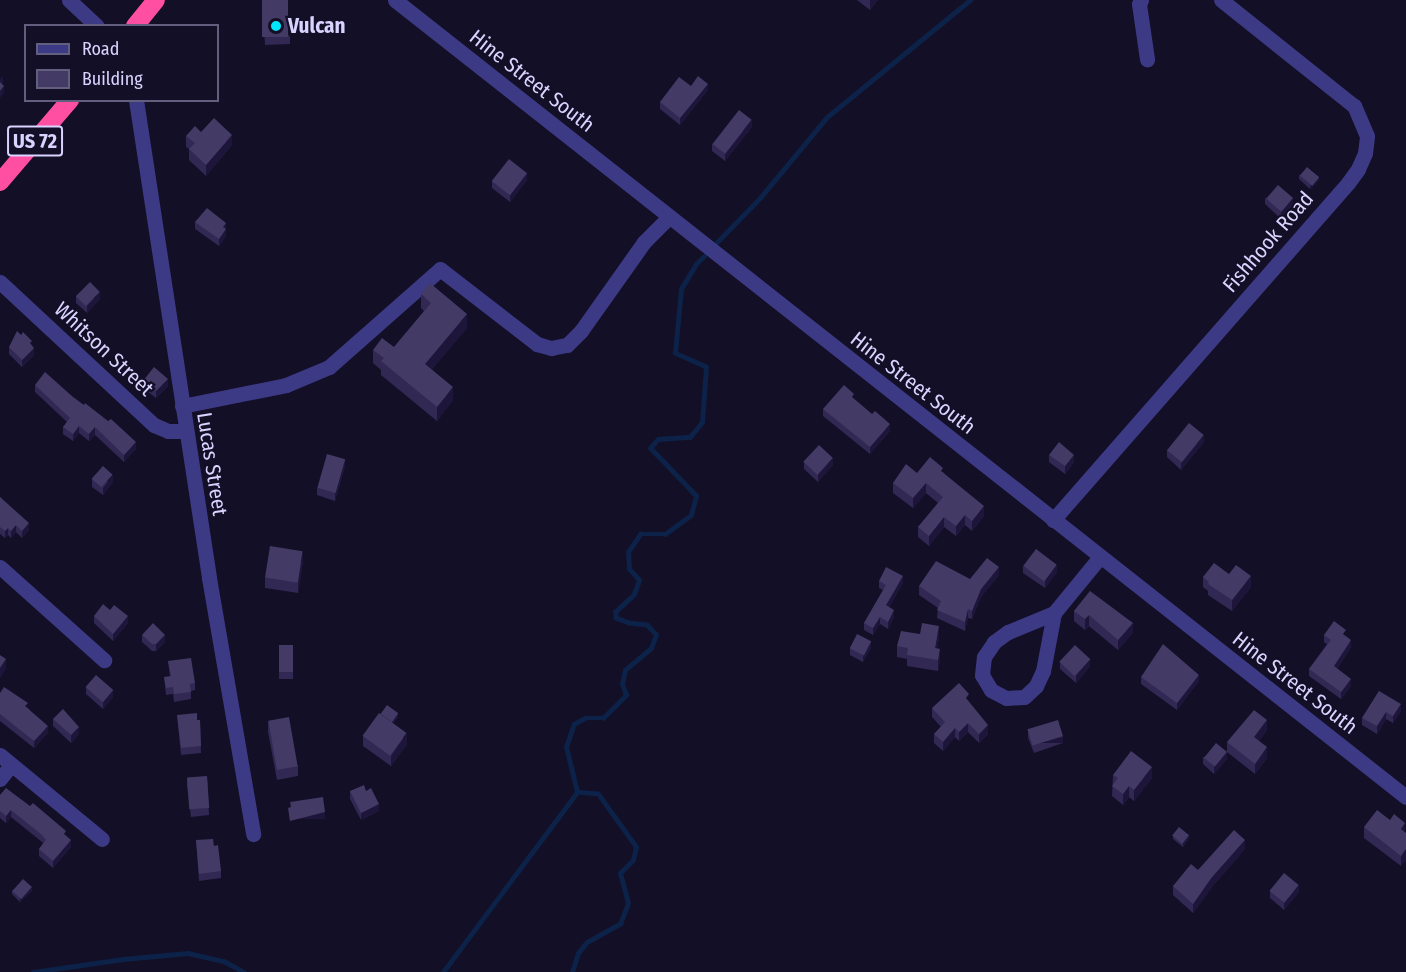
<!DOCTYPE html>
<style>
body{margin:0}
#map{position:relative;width:1406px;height:972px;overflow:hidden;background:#130f26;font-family:"Fira Sans Condensed",sans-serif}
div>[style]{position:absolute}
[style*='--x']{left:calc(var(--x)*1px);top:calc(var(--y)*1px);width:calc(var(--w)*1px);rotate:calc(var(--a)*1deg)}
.stream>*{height:4.5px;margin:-2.25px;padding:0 2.25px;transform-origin:2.25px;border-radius:2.25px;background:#0c2248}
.minor>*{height:15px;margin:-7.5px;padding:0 7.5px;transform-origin:7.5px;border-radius:7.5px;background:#3d3a85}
.highway>*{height:18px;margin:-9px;padding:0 9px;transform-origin:9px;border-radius:9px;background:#ff4fa3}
.wall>*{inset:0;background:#312854;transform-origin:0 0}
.shaded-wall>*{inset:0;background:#1d163a;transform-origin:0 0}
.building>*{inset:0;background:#433a66;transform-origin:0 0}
.dots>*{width:16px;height:16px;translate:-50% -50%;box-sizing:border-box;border:3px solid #130f26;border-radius:50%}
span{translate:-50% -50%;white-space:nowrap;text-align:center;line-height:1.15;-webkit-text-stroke:4.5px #130f26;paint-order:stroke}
.shield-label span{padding:2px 4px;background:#130f26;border:2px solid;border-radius:4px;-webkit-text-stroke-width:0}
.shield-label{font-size:20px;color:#d9d4ff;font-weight:700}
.poi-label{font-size:21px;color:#d9d4ff;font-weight:700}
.left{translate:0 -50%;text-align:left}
.street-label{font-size:21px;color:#d9d4ff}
.legend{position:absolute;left:24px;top:24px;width:195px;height:78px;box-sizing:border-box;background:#130f26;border:2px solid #625e7d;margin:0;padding:8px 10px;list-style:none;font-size:18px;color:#d9d4ff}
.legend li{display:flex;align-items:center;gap:12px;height:30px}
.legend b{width:30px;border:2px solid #625e7d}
</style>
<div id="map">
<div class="stream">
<i style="--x:717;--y:242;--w:62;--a:-45.7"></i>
<i style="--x:760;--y:198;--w:105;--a:-50.4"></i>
<i style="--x:827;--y:117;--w:185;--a:-39.3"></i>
<i style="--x:577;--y:792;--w:46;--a:-103.7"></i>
<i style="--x:566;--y:747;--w:24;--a:-71"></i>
<i style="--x:574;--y:724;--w:13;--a:-29"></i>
<i style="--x:585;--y:718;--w:18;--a:0"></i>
<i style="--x:603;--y:718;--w:33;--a:-45"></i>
<i style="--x:626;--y:695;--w:12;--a:-110"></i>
<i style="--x:622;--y:684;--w:14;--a:-78"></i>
<i style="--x:625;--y:670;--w:34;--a:-40"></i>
<i style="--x:651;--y:648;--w:14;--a:-69"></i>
<i style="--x:656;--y:635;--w:13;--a:-132"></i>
<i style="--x:647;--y:625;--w:18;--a:-174"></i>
<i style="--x:629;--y:623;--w:14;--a:-159"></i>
<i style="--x:616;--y:618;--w:6;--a:-99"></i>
<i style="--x:615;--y:612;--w:26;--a:-43"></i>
<i style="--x:634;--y:594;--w:15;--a:-70"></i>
<i style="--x:639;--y:580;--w:15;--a:-132"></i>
<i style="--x:629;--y:569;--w:17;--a:-93"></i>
<i style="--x:628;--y:552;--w:22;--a:-56"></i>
<i style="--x:640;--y:534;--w:25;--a:0"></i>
<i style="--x:665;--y:534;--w:32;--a:-36"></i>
<i style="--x:691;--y:515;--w:20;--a:-75"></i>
<i style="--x:696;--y:496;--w:66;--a:-133.8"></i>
<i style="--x:650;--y:448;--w:12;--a:-48"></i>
<i style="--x:658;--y:439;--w:32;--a:-4"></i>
<i style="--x:690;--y:437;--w:19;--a:-51"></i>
<i style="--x:702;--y:422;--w:55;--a:-85.8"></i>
<i style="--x:706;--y:367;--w:34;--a:-156"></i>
<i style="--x:675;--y:353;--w:64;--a:-84.6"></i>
<i style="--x:681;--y:289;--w:29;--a:-59"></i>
<i style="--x:696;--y:264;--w:11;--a:-45"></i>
<i style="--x:33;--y:972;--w:91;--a:-8.2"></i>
<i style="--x:123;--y:959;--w:65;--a:-5.3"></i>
<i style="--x:188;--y:953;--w:37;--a:13"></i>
<i style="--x:224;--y:961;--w:23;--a:29"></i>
<i style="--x:443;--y:972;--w:224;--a:-53.3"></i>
<i style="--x:572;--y:972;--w:20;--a:-72"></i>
<i style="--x:578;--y:953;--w:14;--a:-51"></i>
<i style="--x:587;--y:942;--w:38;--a:-29"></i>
<i style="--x:620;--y:924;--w:22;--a:-69"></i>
<i style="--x:628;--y:903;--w:31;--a:-105"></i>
<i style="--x:620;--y:873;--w:18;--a:-45"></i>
<i style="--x:633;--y:860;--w:13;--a:-77"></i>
<i style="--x:636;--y:847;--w:65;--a:-125.6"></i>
<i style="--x:598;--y:794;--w:21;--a:-175"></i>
</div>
<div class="minor">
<i style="--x:69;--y:0;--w:38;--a:43"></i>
<i style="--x:395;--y:0;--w:1287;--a:38.25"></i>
<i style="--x:1141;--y:0;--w:4;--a:117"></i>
<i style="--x:1139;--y:4;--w:56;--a:81.7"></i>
<i style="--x:136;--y:100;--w:484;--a:81.3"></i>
<i style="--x:209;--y:578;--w:260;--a:80.2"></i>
<i style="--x:0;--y:282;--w:210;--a:42.9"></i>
<i style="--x:154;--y:425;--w:15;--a:23"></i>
<i style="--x:168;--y:431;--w:18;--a:0"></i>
<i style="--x:182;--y:406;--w:106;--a:-11.4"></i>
<i style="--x:286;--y:385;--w:47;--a:-22.7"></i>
<i style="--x:329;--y:367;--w:148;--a:-41.4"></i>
<i style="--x:440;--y:269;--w:123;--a:37.7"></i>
<i style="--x:537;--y:344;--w:15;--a:16"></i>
<i style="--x:551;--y:348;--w:16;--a:-11"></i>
<i style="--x:567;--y:345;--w:20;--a:-45"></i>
<i style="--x:581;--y:331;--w:109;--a:-54.7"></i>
<i style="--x:644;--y:242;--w:35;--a:-45"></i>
<i style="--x:1053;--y:520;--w:448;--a:-48.8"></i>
<i style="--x:1348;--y:183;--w:17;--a:-54"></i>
<i style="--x:1358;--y:169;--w:17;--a:-66"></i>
<i style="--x:1365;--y:153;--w:17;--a:-83"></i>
<i style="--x:1367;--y:136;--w:33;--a:-113"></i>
<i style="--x:1354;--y:106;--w:170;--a:-141.4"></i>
<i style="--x:0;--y:567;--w:140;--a:41.8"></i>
<i style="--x:1054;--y:613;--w:59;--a:100.7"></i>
<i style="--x:1043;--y:671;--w:17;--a:115"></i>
<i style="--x:1036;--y:686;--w:16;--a:137"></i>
<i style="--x:1024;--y:697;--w:18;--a:177"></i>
<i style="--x:1006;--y:698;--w:17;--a:-152"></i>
<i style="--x:991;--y:690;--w:17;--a:-121"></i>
<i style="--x:982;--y:675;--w:18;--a:-84"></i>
<i style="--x:984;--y:657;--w:18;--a:-56"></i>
<i style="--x:994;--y:642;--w:17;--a:-36"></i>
<i style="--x:1008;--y:632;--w:50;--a:-22.4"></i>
<i style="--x:1054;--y:613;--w:72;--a:-50.6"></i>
<i style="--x:0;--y:755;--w:132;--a:39.5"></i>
<i style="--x:0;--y:779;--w:18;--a:-52"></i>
</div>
<div class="highway">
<i style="--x:135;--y:26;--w:33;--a:-51"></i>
<i style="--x:0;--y:182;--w:108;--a:-49.5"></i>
</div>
<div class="wall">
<i style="clip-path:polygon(262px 0,290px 37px,290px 44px,265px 45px)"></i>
<i style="clip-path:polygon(857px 0,878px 0,870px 10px)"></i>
<i style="clip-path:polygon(691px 86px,708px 90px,680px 125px,660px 109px,660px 102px)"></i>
<i style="clip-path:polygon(752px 127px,725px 161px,712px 151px,712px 144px)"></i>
<i style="clip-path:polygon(201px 132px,232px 145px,206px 176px,189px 160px,189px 149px,186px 147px,186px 136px)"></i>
<i style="clip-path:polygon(1299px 175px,1319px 180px,1310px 189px,1299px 179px)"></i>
<i style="clip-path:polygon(527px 180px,510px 202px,492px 188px,492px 181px)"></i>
<i style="clip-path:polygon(1265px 198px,1293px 205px,1281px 219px,1265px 204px)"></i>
<i style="clip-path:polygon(195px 222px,226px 223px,226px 236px,219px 246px,195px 229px)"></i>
<i style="clip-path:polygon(421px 294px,467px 328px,432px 369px,453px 400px,437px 421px,381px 375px,381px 370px,373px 363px,373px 350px,394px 347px,424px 311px,421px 308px)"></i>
<i style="clip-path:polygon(76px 296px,100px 299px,87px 313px,76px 303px)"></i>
<i style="clip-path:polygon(32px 346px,34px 355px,22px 367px,9px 354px,9px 347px)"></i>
<i style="clip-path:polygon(143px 381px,168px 386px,156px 398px,143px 388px)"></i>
<i style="clip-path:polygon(35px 385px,73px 397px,136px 449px,124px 462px,95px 435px,89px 441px,79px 433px,73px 441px,63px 434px,63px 427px,67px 422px,35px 392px)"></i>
<i style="clip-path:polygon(854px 399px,890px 431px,870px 454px,823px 416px,823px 409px)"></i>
<i style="clip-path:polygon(1204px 442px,1181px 470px,1167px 457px,1167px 450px)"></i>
<i style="clip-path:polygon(1049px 455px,1074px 462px,1065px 474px,1049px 462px)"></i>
<i style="clip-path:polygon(804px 462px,833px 465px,818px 482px,804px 469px)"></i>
<i style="clip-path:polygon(345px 466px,335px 501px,317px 495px,317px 488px)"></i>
<i style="clip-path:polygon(943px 472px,984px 516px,972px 531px,965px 525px,956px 536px,944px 527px,929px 546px,918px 537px,918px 527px,938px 503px,926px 493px,913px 508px,893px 493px,893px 483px,917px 473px)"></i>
<i style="clip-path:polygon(92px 479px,113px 482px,103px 495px,92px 487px)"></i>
<i style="clip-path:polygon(0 497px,29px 530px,22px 538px,16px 532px,11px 538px,8px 535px,5px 538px,0 534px)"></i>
<i style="clip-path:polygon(303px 561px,298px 593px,265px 588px,265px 578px)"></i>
<i style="clip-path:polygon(1023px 566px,1057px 572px,1045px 588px,1023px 573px)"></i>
<i style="clip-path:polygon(1229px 574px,1251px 587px,1232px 611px,1208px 595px,1208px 591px,1203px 587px,1203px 577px)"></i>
<i style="clip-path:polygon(999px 575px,981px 597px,972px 619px,968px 618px,965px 631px,937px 618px,938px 608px,919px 595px,919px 586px)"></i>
<i style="clip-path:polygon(879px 581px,903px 583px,889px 607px,894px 617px,888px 629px,880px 624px,873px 635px,864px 630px,864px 623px,883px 590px,879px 588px)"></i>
<i style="clip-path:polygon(1090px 591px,1133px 633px,1118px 650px,1089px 626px,1085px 630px,1074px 621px,1074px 611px)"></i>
<i style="clip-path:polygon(94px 616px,128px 623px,113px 641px,94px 623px)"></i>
<i style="clip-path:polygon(142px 635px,165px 642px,156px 651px,152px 651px,142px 642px)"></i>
<i style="clip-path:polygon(1324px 635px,1346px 636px,1351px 647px,1337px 669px,1351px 686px,1341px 699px,1309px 676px,1309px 669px,1327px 644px,1324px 642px)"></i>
<i style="clip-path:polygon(939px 637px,937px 648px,940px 659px,938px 671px,907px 666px,907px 659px,897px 657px,897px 646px)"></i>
<i style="left:279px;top:645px;width:14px;height:34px"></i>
<i style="clip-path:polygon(850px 648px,871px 648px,863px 662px,850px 655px)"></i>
<i style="clip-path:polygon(168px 661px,195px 683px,195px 690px,191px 691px,191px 699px,174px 702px,173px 694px,166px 695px,164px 677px,170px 677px)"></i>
<i style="clip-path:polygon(1060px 662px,1090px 666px,1076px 683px,1060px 669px)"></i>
<i style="clip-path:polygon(1141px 677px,1199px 681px,1177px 710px,1141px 684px)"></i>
<i style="clip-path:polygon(86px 687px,113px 697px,103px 709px,86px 694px)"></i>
<i style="clip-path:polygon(1379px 691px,1401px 711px,1393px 723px,1386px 719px,1377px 734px,1362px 725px,1362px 718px)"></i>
<i style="clip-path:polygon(0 693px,28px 708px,48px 733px,34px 748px,0 721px)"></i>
<i style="clip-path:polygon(969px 702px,988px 734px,979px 743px,968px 732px,959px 741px,955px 737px,943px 751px,934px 743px,934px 734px,941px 727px,932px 717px,932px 708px)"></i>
<i style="clip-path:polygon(177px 715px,197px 720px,200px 720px,201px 753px,181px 755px)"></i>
<i style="clip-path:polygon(398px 717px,393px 723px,407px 744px,391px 766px,363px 746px,363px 736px)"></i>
<i style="clip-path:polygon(53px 719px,79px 734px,71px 743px,53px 726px)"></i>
<i style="clip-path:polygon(268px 721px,298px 766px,298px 776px,277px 780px,268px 732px)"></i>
<i style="clip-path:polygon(1267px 730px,1259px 741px,1267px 758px,1255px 774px,1227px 752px,1227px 759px,1214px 774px,1203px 764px,1203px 757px,1227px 752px,1227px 742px)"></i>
<i style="clip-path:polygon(1028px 731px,1063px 743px,1034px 753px,1028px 738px)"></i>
<i style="clip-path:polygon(1113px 775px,1152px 778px,1134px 801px,1129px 797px,1123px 805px,1112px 796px)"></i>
<i style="clip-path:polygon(207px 776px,209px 815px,191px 817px,187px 786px,187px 779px)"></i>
<i style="clip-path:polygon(350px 791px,366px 791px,379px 811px,361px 820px,350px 799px)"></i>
<i style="clip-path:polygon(0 795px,66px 836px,71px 847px,53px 868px,39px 856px,39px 849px,43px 843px,42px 842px,11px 817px,6px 823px,0 818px)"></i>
<i style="clip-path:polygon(1364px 827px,1405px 833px,1401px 866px,1364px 838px)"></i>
<i style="clip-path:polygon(1173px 836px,1189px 838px,1183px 847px,1173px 839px)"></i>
<i style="clip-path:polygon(196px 840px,214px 846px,221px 871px,221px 878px,199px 881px)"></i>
<i style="clip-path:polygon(1245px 849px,1212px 887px,1193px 913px,1173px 895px,1173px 886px,1198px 870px)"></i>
<i style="clip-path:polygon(12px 890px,32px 891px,20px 902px,12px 894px)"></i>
<i style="clip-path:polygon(1270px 891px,1299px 892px,1284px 910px,1270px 898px)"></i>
</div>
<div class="shaded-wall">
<i style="clip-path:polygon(870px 0,878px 0,870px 10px)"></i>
<i style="clip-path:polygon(3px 76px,3px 83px,0 86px,0 79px)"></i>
<i style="clip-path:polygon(708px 84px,708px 90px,680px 125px,680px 118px)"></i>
<i style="clip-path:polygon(4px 86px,4px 93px,0 98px,0 91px)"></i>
<i style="clip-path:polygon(752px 120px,752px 127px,725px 161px,725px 154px)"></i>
<i style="clip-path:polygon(232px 135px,232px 145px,206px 176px,206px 165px)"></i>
<i style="clip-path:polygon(527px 173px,527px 180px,510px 202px,510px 195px)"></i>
<i style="clip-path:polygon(1319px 177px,1319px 180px,1310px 189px,1310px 186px)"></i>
<i style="clip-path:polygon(1293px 198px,1293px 205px,1281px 219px,1281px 212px)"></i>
<i style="clip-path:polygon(226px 223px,226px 236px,219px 246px,219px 239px,223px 227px)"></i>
<i style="clip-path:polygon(100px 292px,100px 299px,87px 313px,87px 306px)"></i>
<i style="clip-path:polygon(467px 314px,467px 328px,425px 378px,425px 364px)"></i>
<i style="clip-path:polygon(34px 348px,34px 355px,22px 367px,22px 360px)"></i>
<i style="clip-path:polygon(168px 379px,168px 386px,156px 398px,156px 391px)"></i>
<i style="clip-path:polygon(453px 387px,453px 400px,437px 421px,437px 407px)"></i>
<i style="clip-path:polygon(890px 424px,890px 431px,870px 454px,870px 447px)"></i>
<i style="clip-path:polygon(79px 426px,79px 433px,73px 441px,73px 434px)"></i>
<i style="clip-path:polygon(95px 427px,95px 435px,89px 441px,89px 434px)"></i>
<i style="clip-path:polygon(1204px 435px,1204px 442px,1181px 470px,1181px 463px)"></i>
<i style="clip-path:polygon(136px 442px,136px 449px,124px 462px,124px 455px)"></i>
<i style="clip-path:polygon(1074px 455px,1074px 462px,1065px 474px,1065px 466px)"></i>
<i style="clip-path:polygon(833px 458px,833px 465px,818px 482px,818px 475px)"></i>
<i style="clip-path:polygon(345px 459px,345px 466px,335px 501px,335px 493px)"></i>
<i style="clip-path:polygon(113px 475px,113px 482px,103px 495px,103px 488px)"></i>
<i style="clip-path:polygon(926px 483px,926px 493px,913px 508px,913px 498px)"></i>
<i style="clip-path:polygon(984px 506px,984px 516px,972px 531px,972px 521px)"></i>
<i style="clip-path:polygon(965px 515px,965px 525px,956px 536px,956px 526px)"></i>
<i style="clip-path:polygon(944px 517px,944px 527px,929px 546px,929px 536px)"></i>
<i style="clip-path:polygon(29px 523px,29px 530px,22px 538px,22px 531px)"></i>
<i style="clip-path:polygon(16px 525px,16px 532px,11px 538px,11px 531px)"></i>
<i style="clip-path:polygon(8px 528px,8px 535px,5px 538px,5px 531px)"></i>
<i style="clip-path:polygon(303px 551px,303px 561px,298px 593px,298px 583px)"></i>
<i style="clip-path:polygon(1057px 565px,1057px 572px,1045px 588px,1045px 580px)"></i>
<i style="clip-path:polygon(999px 567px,999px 575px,981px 597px,972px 619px,972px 611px,981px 589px)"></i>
<i style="clip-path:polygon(903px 576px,903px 583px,886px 612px,886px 605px)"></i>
<i style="clip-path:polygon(1251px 576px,1251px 587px,1232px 611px,1232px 600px)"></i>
<i style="clip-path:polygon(968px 609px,968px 618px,965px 631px,965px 622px)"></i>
<i style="clip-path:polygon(894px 610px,894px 617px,888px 629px,888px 622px)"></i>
<i style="clip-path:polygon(1089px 615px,1089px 626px,1085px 630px,1085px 619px)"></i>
<i style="clip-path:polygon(128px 616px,128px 623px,113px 641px,113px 634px)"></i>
<i style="clip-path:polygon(880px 617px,880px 624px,873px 635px,873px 628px)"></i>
<i style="clip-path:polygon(1133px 623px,1133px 633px,1118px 650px,1118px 640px)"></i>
<i style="clip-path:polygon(939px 626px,939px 637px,935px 659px,935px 648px)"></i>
<i style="clip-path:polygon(165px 635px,165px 642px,156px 651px,156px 644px)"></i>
<i style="clip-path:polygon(1351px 640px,1351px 647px,1334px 673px,1334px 666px)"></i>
<i style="clip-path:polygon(871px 641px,871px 648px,863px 662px,863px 655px)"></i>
<i style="clip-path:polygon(940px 649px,940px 659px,938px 671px,938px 660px)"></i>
<i style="clip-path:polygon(6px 659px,6px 669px,0 678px,0 668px)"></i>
<i style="clip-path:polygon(1090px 659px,1090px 666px,1076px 683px,1076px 675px)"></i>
<i style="clip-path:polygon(1199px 675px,1199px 681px,1177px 710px,1177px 703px)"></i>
<i style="clip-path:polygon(1351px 679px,1351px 686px,1341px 699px,1341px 692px)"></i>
<i style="clip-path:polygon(113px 690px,113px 697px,103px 709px,103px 702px)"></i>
<i style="clip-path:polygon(1401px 704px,1401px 711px,1393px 723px,1393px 716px)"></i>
<i style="clip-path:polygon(1386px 712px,1386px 719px,1377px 734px,1377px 726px)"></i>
<i style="clip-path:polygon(398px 713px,398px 717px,391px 725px,391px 722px)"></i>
<i style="clip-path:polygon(1267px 720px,1267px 730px,1254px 748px,1254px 737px)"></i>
<i style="clip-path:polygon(968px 723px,968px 732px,959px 741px,959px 732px)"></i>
<i style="clip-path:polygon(988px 725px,988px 734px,979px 743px,979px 734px)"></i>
<i style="clip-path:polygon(48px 726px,48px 733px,34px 748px,34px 741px)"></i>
<i style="clip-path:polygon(79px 727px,79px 734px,71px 743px,71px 735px)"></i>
<i style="clip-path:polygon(955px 728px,955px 737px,943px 751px,943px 742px)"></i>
<i style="clip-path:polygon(407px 733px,407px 744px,391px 766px,391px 756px)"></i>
<i style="left:1063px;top:736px;width:7px;height:31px;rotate:90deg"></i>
<i style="clip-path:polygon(1267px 747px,1267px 758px,1255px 774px,1255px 764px)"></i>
<i style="clip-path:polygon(1227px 752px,1227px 759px,1214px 774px,1214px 767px)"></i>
<i style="clip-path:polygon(1152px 767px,1152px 778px,1134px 801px,1134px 790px)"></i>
<i style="clip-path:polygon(1129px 786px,1129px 797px,1123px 805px,1123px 794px)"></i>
<i style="clip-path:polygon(379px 804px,379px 811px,361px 820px,361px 813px)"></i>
<i style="clip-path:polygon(11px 810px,11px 817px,6px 823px,6px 816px)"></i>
<i style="left:325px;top:812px;width:7px;height:36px;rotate:90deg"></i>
<i style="clip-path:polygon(1405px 823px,1405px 834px,1401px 829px)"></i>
<i style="clip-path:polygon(1189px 835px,1189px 838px,1183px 847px,1183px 843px)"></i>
<i style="clip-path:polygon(71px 840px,71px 847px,53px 868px,53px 861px)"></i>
<i style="clip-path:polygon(1245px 840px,1245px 849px,1212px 887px,1193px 913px,1193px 904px,1212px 877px)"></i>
<i style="clip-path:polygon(1406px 849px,1406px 860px,1401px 866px,1401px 856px)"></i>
<i style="clip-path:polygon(1299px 885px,1299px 892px,1284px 910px,1284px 903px)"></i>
<i style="clip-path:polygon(32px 887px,32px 891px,20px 902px,20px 898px)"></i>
</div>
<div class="building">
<i style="left:262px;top:0;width:26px;height:37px"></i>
<i style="clip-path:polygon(698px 76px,708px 84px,680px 118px,660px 102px,679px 77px,691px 86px)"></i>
<i style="clip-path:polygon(0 82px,4px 86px,0 91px)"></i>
<i style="left:739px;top:110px;width:16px;height:43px;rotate:38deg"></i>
<i style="clip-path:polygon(214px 118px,232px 135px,206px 165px,189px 149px,195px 143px,186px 136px,195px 126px,201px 132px)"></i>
<i style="left:509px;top:159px;width:23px;height:28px;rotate:38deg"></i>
<i style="left:1307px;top:167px;width:16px;height:11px;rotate:40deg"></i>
<i style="left:1278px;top:185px;width:20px;height:18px;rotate:41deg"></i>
<i style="clip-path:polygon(207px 208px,226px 223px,223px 227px,226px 229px,219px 239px,195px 222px)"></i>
<i style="left:90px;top:282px;width:14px;height:20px;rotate:45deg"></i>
<i style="clip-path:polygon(430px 283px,467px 314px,425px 364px,453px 387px,437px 407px,381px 361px,384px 358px,373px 350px,382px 338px,394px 347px,431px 303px,421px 294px)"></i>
<i style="clip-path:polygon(17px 331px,21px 335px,23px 332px,32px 341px,30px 343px,34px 348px,22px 360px,9px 347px)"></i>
<i style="clip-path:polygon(154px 367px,168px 379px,156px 391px,143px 381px)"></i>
<i style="clip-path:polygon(45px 372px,73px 397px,84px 405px,85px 403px,108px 421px,111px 419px,136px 442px,124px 455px,95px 427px,89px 434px,79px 426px,73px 434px,63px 427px,70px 418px,35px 385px)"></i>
<i style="clip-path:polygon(844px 385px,854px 394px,852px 397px,872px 414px,875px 411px,890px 424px,870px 447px,823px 409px)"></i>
<i style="left:1189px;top:423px;width:19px;height:35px;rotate:39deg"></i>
<i style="clip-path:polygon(1059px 442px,1074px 455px,1065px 466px,1049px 455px)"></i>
<i style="left:819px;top:445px;width:19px;height:23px;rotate:43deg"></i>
<i style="left:327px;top:454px;width:19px;height:35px;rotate:16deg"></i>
<i style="clip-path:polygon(930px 457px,943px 468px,941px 471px,984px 506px,972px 521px,965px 515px,956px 526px,944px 517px,929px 536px,918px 527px,943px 497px,926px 483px,913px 498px,893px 483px,906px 464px,917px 473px)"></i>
<i style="left:103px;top:466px;width:13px;height:17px;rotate:42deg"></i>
<i style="clip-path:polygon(0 497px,29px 523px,22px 531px,16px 525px,11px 531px,8px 528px,5px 531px,0 527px)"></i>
<i style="left:270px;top:546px;width:33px;height:32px;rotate:9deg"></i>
<i style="left:1036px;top:549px;width:26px;height:21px;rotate:37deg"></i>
<i style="clip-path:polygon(987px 558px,999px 567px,981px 589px,972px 611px,968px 609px,965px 622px,937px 610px,941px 601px,919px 586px,936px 561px,970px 579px)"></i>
<i style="clip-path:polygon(1214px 563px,1229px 574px,1236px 565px,1251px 576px,1232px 600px,1208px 584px,1209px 582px,1203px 577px)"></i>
<i style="clip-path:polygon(886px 567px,903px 576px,886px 605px,894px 610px,888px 622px,880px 617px,873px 628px,864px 623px,886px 585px,879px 581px)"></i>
<i style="clip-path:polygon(1090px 591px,1133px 623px,1118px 640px,1089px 615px,1085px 619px,1074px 611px)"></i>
<i style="clip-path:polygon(103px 604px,110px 610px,114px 605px,128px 616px,113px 634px,94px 616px)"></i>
<i style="clip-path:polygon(1334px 621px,1346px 630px,1343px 634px,1351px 640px,1334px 666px,1351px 679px,1341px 692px,1309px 669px,1331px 640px,1324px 635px)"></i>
<i style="clip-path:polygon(153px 623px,165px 635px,156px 644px,152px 644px,142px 635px)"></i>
<i style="clip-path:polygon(922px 623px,939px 626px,935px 648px,940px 649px,938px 660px,907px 655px,908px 648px,897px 646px,901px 631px,920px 634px)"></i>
<i style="left:857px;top:634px;width:16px;height:16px;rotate:27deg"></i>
<i style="clip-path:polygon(1163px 644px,1199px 675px,1177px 703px,1141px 677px)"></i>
<i style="left:279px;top:645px;width:14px;height:27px"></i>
<i style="left:1075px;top:645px;width:21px;height:23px;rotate:43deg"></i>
<i style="clip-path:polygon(0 655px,6px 659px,0 668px)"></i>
<i style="clip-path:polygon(191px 658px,195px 683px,190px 684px,191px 692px,174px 694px,173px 687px,166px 688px,164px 677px,171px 676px,168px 661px)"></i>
<i style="left:96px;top:675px;width:23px;height:16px;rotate:41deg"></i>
<i style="clip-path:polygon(959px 683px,969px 694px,966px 698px,988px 725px,979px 734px,968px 723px,959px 732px,955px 728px,943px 742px,934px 734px,945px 722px,932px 708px)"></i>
<i style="clip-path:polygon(4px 687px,28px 703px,25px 706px,48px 726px,34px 741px,0 714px,0 693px)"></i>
<i style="clip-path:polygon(1379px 691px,1401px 704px,1393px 716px,1386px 712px,1377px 726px,1362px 718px)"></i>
<i style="left:387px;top:705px;width:14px;height:11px;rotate:36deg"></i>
<i style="clip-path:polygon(63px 709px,79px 727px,71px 735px,53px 719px)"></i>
<i style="clip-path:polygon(1254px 710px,1267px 720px,1254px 737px,1267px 747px,1255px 764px,1227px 742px)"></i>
<i style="clip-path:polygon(197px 713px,197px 720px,200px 720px,201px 746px,181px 748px,177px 715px)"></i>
<i style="left:379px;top:713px;width:34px;height:28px;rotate:36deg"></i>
<i style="left:289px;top:717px;width:50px;height:21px;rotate:80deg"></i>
<i style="left:1058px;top:720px;width:17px;height:32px;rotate:73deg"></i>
<i style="left:1216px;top:743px;width:14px;height:19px;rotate:39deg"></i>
<i style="clip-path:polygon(1131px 751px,1152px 767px,1134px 790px,1129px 786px,1123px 794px,1112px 786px,1118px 778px,1113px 775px)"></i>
<i style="left:207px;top:776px;width:32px;height:20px;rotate:86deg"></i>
<i style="clip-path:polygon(364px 785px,366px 791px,371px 788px,379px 804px,361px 813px,350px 791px)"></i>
<i style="clip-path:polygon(6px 788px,30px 806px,33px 803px,66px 831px,64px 834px,71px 840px,53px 861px,39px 849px,46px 840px,42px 835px,11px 810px,6px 816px,0 811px,0 795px)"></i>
<i style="clip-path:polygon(323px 797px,325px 812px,290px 821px,288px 808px,291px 807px,290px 802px)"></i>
<i style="clip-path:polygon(1377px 810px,1390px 820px,1394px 814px,1405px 823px,1401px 829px,1406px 833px,1406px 849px,1401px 856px,1364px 827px)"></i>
<i style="left:1179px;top:827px;width:13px;height:11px;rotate:39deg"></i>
<i style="clip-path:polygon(1234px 830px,1245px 840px,1212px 877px,1193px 904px,1173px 886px,1191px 864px,1198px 870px)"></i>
<i style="clip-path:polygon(213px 839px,214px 846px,218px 845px,221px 871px,199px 874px,196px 840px)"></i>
<i style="left:1284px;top:873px;width:19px;height:23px;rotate:39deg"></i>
<i style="left:23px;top:879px;width:12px;height:16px;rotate:42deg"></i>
</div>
<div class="dots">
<i style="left:276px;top:26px;background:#00e5ff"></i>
</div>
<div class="shield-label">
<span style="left:35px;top:141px">US 72</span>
</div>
<div class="poi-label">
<span class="left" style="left:288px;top:26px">Vulcan</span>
</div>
<div class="street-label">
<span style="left:532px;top:81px;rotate:38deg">Hine Street South</span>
<span style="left:1268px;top:242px;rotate:-49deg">Fishhook Road</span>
<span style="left:104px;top:349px;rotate:43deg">Whitson Street</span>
<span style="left:913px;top:383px;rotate:38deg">Hine Street South</span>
<span style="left:212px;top:464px;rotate:81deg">Lucas Street</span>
<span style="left:1295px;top:683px;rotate:38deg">Hine Street South</span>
</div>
<ul class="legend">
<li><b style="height:8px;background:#3d3a85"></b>Road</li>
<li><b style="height:16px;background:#433a66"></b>Building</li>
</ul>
</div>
